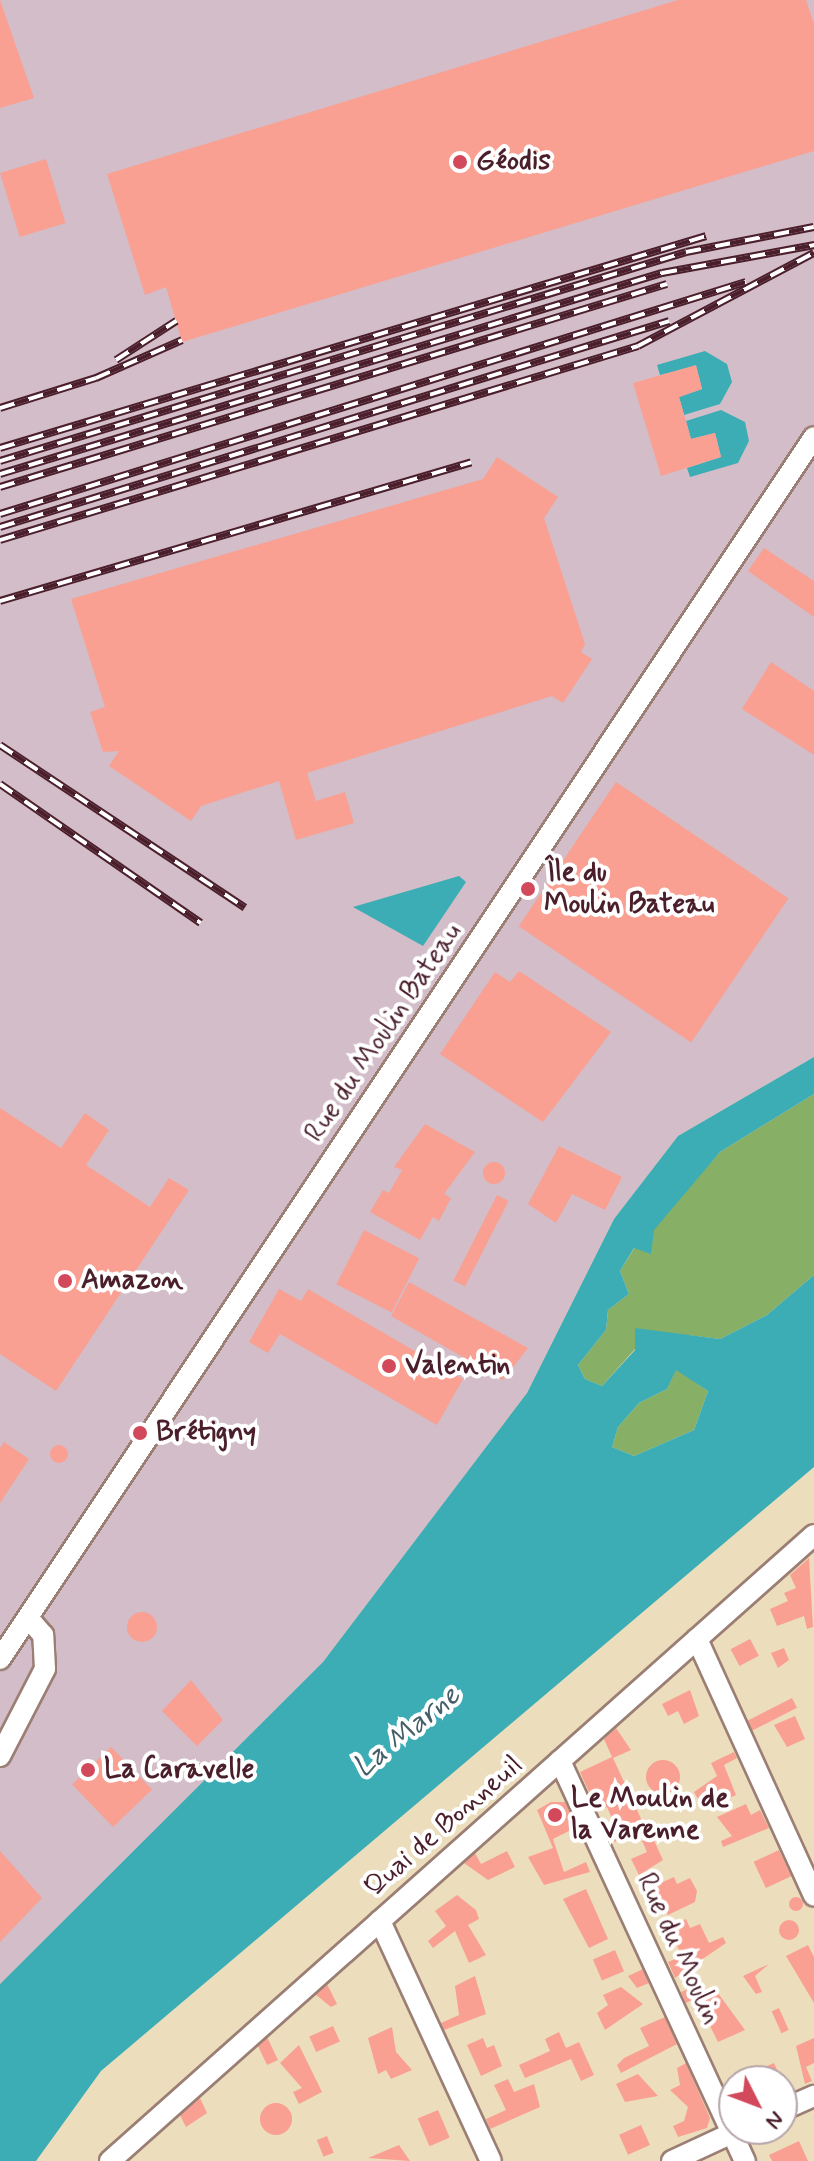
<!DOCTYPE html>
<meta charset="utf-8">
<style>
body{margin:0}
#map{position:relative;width:814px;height:2161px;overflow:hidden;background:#ecdebc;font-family:Mynerve,sans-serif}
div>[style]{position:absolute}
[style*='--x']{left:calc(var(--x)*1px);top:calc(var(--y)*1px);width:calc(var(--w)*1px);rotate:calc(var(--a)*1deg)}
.industrial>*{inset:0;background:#d2bdc8}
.forest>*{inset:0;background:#87af65}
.water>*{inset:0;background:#3cadb5}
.building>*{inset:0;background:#f9a092;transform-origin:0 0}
.round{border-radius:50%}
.roads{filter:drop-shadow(2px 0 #9b7e74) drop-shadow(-2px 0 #9b7e74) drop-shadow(0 2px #9b7e74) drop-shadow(0 -2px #9b7e74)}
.minor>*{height:20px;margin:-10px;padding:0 10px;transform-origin:10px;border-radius:10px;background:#fff}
.rail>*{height:8px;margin-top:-4px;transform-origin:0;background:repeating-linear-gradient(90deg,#fff 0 15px,#4a1f2b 0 30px);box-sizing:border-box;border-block:2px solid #4a1f2b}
.dots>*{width:22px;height:22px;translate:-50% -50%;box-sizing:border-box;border:4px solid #fff;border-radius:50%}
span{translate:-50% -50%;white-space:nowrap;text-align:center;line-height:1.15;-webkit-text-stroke:8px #fff;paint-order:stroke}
.poi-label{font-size:28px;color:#4a1f2b;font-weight:700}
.left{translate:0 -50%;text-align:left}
.street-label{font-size:28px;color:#4a1f2b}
.water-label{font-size:30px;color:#445f69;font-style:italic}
.north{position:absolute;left:718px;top:2065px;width:80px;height:80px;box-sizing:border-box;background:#fff;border:2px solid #b7a5aa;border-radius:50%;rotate:132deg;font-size:22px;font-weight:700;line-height:32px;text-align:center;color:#4a1f2b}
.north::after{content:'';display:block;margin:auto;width:28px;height:36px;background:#d1495b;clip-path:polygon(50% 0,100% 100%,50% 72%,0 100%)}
</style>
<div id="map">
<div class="industrial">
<i style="clip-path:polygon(0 0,814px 0,814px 1057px,678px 1136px,614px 1219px,527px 1393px,323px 1662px,0 1984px)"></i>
</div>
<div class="forest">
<i style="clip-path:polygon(814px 1094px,814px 1275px,767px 1315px,720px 1339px,687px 1335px,635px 1349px,602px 1386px,585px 1379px,578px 1365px,606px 1330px,608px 1310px,629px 1294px,620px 1271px,635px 1247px,720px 1152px)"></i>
<i style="clip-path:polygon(676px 1369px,708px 1391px,694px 1430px,634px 1456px,612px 1447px,618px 1427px,639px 1403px,667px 1389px)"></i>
</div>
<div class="water">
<i style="clip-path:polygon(705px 351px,727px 364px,732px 382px,720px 404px,684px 415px,679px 397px,702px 389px,696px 366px,660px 375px,657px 365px)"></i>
<i style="clip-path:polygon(721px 410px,745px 422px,749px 441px,738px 463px,690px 477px,687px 468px,721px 457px,715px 433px,691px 439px,686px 421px)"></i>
<i style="clip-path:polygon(459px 876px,466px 882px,423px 946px,353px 907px)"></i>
<i style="clip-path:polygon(evenodd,814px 1057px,814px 1094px,720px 1152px,654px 1230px,651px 1254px,634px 1248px,620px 1271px,629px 1294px,608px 1310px,606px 1330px,578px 1365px,585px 1379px,602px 1386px,635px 1350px,635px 1328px,720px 1339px,767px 1315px,814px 1275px,814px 1467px,101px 2071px,36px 2161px,0 2161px,0 1984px,323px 1662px,527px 1393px,614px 1219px,678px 1136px,814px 1057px,676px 1370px,708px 1391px,694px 1430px,634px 1456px,612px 1447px,618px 1427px,639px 1403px,667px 1389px,676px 1370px)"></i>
</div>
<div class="building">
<i style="clip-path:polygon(0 0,34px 98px,0 108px)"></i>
<i style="clip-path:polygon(678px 0,806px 0,814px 24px,814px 151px,182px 342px,166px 287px,145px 295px,107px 174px)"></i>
<i style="left:46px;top:159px;width:67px;height:48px;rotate:73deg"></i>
<i style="clip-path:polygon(696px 365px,702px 389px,679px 397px,691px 439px,715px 433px,721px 457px,661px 476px,633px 383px)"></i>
<i style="clip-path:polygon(497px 457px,558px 497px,544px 518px,585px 644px,581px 652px,592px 659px,563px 703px,552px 696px,307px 773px,316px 801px,345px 792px,354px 823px,296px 840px,279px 781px,201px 806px,191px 821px,109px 766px,119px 751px,103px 752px,90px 712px,105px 707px,71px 599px,483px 479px)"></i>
<i style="clip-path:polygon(764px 548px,814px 581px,814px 617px,748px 571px)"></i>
<i style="clip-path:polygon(771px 662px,814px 691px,814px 755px,742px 709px)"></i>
<i style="left:616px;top:782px;width:208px;height:174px;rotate:34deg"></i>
<i style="clip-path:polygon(519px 971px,611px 1032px,543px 1122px,440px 1054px,495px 972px,510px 982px)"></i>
<i style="clip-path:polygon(0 1108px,61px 1148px,85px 1113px,109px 1130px,86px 1165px,150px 1207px,169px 1178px,189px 1190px,56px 1391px,0 1354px)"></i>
<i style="clip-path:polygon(425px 1124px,475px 1152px,444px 1194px,451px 1198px,439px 1221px,433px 1217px,420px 1240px,370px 1212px,383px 1190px,389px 1193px,402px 1170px,394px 1167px)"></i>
<i style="clip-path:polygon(559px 1146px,622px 1177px,605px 1210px,572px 1194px,556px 1223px,528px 1204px)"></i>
<i class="round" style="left:483px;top:1162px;width:22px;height:22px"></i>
<i style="left:497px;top:1195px;width:13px;height:96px;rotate:27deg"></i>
<i style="left:364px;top:1230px;width:62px;height:61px;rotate:27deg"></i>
<i style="clip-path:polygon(409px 1282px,452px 1306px,528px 1348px,503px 1380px,391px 1316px)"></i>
<i style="clip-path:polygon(279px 1289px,301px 1301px,308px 1289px,463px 1379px,437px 1425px,280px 1334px,268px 1353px,249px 1342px)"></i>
<i style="clip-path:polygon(4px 1442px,29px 1459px,0 1503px,0 1448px)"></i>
<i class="round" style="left:50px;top:1445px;width:18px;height:18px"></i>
<i style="clip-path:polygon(809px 1558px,813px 1627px,807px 1629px,804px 1616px,777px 1626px,770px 1609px,788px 1601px,784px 1593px,796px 1588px,790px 1575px)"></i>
<i class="round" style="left:127px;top:1612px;width:30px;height:30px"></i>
<i style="left:750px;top:1639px;width:19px;height:22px;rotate:62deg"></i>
<i style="clip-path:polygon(784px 1648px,789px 1660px,778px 1668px,771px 1653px)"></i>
<i style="clip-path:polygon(191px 1680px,223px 1720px,197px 1746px,162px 1711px)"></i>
<i style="clip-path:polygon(690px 1690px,699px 1716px,684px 1724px,678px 1711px,668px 1716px,662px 1704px)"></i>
<i style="left:792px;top:1698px;width:11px;height:50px;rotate:63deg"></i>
<i style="clip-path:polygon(795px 1716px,805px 1739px,787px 1747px,774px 1725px)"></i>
<i style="clip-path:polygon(616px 1728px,631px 1750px,613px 1758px,643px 1823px,651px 1826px,612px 1843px,609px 1836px,618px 1832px,607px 1807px,598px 1812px,580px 1772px,612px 1757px,604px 1739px)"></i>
<i style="left:111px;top:1747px;width:59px;height:54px;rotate:46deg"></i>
<i style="clip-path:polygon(734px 1752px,737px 1758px,724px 1765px,736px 1795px,704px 1809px,694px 1792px,717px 1776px,711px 1763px)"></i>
<i class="round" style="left:646px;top:1760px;width:34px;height:34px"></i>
<i style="clip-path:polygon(551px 1802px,565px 1802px,582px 1838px,575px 1842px,569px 1831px,553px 1839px,564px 1872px,586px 1862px,590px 1872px,544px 1885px,528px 1857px,553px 1848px,537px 1810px)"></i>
<i style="clip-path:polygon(746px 1804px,751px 1815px,760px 1810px,769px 1828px,723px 1847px,721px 1841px,732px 1836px,717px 1817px)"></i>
<i style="clip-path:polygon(652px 1836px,663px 1860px,639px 1875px,631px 1859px,647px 1852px,642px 1841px)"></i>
<i style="left:779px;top:1850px;width:29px;height:28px;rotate:65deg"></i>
<i style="clip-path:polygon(0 1851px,42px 1898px,0 1942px)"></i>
<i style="clip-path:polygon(507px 1851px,515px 1867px,488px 1880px,464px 1863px,475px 1853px,481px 1864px)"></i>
<i style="clip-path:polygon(674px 1877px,677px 1884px,690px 1878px,697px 1891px,695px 1902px,668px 1915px,654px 1886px)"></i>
<i style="clip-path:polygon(586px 1889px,608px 1939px,589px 1948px,563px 1899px)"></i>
<i style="clip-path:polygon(457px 1895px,476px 1910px,479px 1919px,468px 1925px,486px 1955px,469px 1963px,455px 1931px,433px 1948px,428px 1941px,446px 1926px,435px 1911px)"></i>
<i class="round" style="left:789px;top:1897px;width:14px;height:14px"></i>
<i style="clip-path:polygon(686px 1919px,690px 1928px,700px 1924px,709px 1943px,723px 1937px,726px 1943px,675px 1978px,668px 1962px,682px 1956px,668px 1927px)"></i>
<i class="round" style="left:779px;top:1920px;width:20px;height:20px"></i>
<i style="clip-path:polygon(808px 1945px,814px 1957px,814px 2003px,786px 1956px)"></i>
<i style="left:615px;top:1950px;width:23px;height:24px;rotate:67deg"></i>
<i style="clip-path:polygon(769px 1964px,755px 1976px,762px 1992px,756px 1994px,743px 1976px)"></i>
<i style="clip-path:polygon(643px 1969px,649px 1983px,637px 1988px,628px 1976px)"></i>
<i style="clip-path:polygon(475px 1976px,486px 2014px,444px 2030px,441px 2023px,459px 2015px,455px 1986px)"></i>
<i style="clip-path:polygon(327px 1984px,337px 2004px,331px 2007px,315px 1994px)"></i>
<i style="clip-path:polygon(698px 1985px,702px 1995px,715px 1989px,745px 2030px,718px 2042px,696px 1998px,686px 2003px,681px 1992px)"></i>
<i style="clip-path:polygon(621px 1987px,643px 2004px,605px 2030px,597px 2013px,608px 2005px,603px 1995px)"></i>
<i style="left:779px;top:2008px;width:24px;height:8px;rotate:66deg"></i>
<i style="clip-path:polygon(665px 2017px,677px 2044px,621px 2073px,617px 2065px,624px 2058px,649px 2046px,640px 2028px)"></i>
<i style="left:333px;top:2026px;width:17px;height:26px;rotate:66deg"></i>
<i style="clip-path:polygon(392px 2027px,396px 2052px,412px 2070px,391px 2079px,386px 2070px,378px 2074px,368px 2038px)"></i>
<i style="clip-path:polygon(559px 2032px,566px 2048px,579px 2042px,594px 2075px,581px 2081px,571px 2059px,525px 2078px,519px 2065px,550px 2051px,545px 2039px)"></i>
<i style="clip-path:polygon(267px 2037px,278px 2060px,267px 2065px,258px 2046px)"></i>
<i style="clip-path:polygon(483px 2038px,487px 2048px,494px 2045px,502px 2066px,481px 2076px,467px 2045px)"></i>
<i style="clip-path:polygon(814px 2038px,814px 2063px,806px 2067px,812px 2081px,805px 2084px,796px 2046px)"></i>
<i style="clip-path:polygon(299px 2045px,322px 2092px,299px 2104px,293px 2092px,302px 2088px,280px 2063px)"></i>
<i style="clip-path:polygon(686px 2063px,710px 2118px,707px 2128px,678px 2137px,673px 2126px,684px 2121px,688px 2107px,670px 2090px,680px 2085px,677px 2068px)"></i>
<i style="clip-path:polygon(774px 2063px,787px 2092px,782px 2095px,782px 2081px,756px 2081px,752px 2072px)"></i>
<i style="clip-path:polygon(638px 2074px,658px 2096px,625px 2102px,616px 2084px)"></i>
<i style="clip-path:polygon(508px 2079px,514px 2092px,534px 2084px,540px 2107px,490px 2129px,486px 2119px,506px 2110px,494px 2085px)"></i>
<i style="clip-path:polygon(200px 2098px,207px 2113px,186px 2127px,180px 2115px)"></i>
<i class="round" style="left:260px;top:2103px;width:32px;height:32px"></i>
<i style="left:438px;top:2110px;width:30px;height:22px;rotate:67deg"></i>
<i style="left:641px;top:2125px;width:22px;height:24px;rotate:66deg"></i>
<i style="left:327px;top:2136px;width:18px;height:11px;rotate:68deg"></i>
<i style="clip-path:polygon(799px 2141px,808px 2161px,772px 2161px,769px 2155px)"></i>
<i style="clip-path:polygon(399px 2145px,410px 2161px,354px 2157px,368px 2158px)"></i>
</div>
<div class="roads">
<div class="minor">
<i style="--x:697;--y:1639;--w:282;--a:65.5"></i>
<i style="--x:0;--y:1659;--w:1468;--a:-56.33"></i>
<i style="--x:0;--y:1756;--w:98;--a:-62.7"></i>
<i style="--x:45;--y:1669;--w:34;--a:-93"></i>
<i style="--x:43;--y:1635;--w:20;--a:-131"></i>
<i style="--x:560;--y:1761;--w:441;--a:65.2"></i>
<i style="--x:380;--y:1921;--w:264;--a:65.2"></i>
<i style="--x:782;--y:2110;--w:35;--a:-24"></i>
<i style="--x:110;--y:2161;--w:942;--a:-41.64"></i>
<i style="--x:672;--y:2161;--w:76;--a:-24.9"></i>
</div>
</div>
<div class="rail">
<i style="--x:116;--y:360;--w:72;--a:-33"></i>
<i style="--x:0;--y:408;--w:101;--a:-17.4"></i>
<i style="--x:96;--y:378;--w:94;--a:-23.8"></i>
<i style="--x:0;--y:448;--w:737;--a:-16.71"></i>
<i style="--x:0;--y:461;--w:717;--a:-16.94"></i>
<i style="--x:686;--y:252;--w:130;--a:-11.1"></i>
<i style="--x:0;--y:474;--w:692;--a:-16.89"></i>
<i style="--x:662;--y:273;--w:155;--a:-10.4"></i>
<i style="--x:0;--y:487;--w:697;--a:-16.93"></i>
<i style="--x:0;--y:514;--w:781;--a:-17.28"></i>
<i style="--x:0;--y:527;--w:700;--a:-17.11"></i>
<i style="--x:0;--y:540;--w:667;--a:-16.91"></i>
<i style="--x:638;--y:346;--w:199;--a:-27.9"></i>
<i style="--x:0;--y:601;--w:491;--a:-16.4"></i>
<i style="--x:0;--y:745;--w:294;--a:33.6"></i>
<i style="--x:0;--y:784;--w:244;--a:34.7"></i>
</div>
<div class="dots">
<i style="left:460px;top:162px;background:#d1495b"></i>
<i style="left:528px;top:889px;background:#d1495b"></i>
<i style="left:65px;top:1281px;background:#d1495b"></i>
<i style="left:389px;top:1366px;background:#d1495b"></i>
<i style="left:140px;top:1433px;background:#d1495b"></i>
<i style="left:88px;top:1770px;background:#d1495b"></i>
<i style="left:555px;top:1815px;background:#d1495b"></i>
</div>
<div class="poi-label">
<span class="left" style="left:476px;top:162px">Géodis</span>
<span class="left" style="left:544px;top:889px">Île du<br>Moulin Bateau</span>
<span class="left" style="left:81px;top:1281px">Amazon</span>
<span class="left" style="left:405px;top:1366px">Valentin</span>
<span class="left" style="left:156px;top:1433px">Brétigny</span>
<span class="left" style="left:104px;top:1770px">La Caravelle</span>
<span class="left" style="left:571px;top:1815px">Le Moulin de<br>la Varenne</span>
</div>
<div class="street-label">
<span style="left:384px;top:1033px;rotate:-56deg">Rue du Moulin Bateau</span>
<span style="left:444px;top:1827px;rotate:-41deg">Quai de Bonneuil</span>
<span style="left:678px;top:1949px;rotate:65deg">Rue du Moulin</span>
</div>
<div class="water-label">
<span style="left:407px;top:1732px;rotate:-39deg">La Marne</span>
</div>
<div class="north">N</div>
</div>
